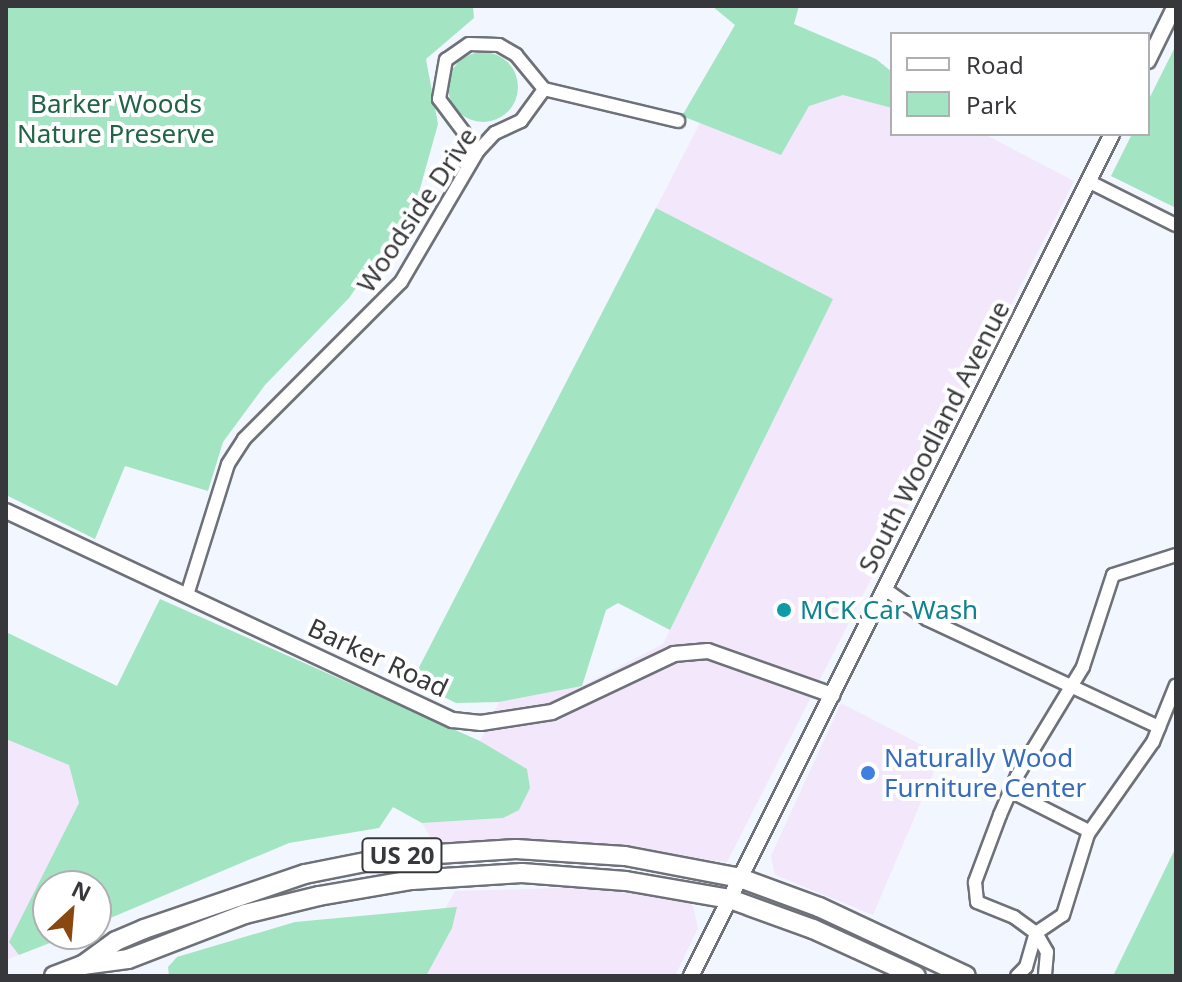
<!DOCTYPE html>
<style>
body{margin:0}
#map{position:relative;width:1182px;height:982px;overflow:hidden;background:#f2f6fe;font-family:"Noto Sans",sans-serif}
div>[style]{position:absolute}
[style*='--x']{left:calc(var(--x)*1px);top:calc(var(--y)*1px);width:calc(var(--w)*1px);rotate:calc(var(--a)*1deg)}
.commercial>*{inset:0;background:#f3e7fb}
.green>*{inset:0;background:#a3e4c3}
.round{border-radius:50%}
.roads{filter:drop-shadow(2px 0 #6e7178) drop-shadow(-2px 0 #6e7178) drop-shadow(0 2px #6e7178) drop-shadow(0 -2px #6e7178)}
.minor>*{height:12px;margin:-6px;padding:0 6px;transform-origin:6px;border-radius:6px;background:#fff}
.tertiary>*{height:14px;margin:-7px;padding:0 7px;transform-origin:7px;border-radius:7px;background:#fff}
.primary>*{height:18px;margin:-9px;padding:0 9px;transform-origin:9px;border-radius:9px;background:#fff}
.dots>*{width:22px;height:22px;translate:-50% -50%;box-sizing:border-box;border:4px solid #fff;border-radius:50%}
span{translate:-50% -50%;white-space:nowrap;text-align:center;line-height:1.15;-webkit-text-stroke:8px #fff;paint-order:stroke}
.shield-label span{padding:2px 6px;background:#fff;border:2px solid;border-radius:6px;-webkit-text-stroke-width:0}
.shield-label{font-size:24px;color:#37383b;font-weight:700}
.park-label{font-size:26px;color:#206347}
.street-label{font-size:26px;color:#37383b}
.culture-label{font-size:26px;color:#0d838f}
.left{translate:0 -50%;text-align:left}
.shop-label{font-size:26px;color:#366cbe}
.frame{position:absolute;inset:0;border:8px solid #37383b;pointer-events:none}
.legend{position:absolute;left:890px;top:32px;width:260px;height:104px;box-sizing:border-box;background:#fff;border:2px solid #afafb1;margin:0;padding:10px 14px;list-style:none;font-size:24px;color:#37383b}
.legend li{display:flex;align-items:center;gap:16px;height:40px}
.legend b{width:40px;border:2px solid #afafb1}
.north{position:absolute;left:32px;top:870px;width:80px;height:80px;box-sizing:border-box;background:#fff;border:2px solid #afafb1;border-radius:50%;rotate:26deg;font-size:22px;font-weight:700;line-height:32px;text-align:center;color:#37383b}
.north::after{content:'';display:block;margin:auto;width:28px;height:36px;background:#884810;clip-path:polygon(50% 0,100% 100%,50% 72%,0 100%)}
</style>
<div id="map">
<div class="commercial">
<i style="clip-path:polygon(756px 15px,892px 86px,892px 134px,984px 134px,1074px 181px,727px 862px,572px 843px,434px 843px,422px 823px,503px 818px,527px 769px,480px 741px,499px 702px,582px 686px,663px 644px,833px 299px,656px 208px)"></i>
<i style="clip-path:polygon(841px 703px,941px 755px,873px 915px,775px 875px,771px 856px)"></i>
<i style="clip-path:polygon(11px 738px,69px 765px,79px 803px,10px 942px,19px 955px,6px 960px,6px 739px)"></i>
<i style="clip-path:polygon(599px 887px,684px 899px,693px 906px,698px 928px,675px 976px,407px 976px,455px 891px)"></i>
</div>
<div class="green">
<i style="clip-path:polygon(6px 6px,473px 6px,474px 18px,426px 59px,438px 124px,416px 203px,349px 298px,265px 385px,223px 442px,208px 491px,125px 466px,95px 539px,6px 495px)"></i>
<i style="clip-path:polygon(712px 6px,799px 6px,794px 24px,876px 59px,892px 72px,892px 108px,843px 95px,809px 106px,781px 155px,682px 116px,735px 25px)"></i>
<i style="clip-path:polygon(1176px 45px,1176px 208px,1111px 176px,1132px 134px,1148px 134px,1148px 101px)"></i>
<i class="round" style="left:448px;top:52px;width:70px;height:70px"></i>
<i style="clip-path:polygon(656px 208px,833px 299px,670px 630px,618px 603px,606px 610px,582px 686px,499px 702px,456px 703px,412px 681px)"></i>
<i style="clip-path:polygon(160px 599px,480px 741px,527px 769px,530px 788px,519px 810px,503px 818px,422px 823px,393px 807px,379px 828px,289px 843px,96px 924px,96px 886px,48px 886px,48px 934px,73px 934px,19px 955px,9px 942px,79px 803px,69px 765px,6px 739px,6px 632px,117px 686px)"></i>
<i style="clip-path:polygon(1176px 847px,1176px 976px,1113px 976px)"></i>
<i style="clip-path:polygon(457px 907px,452px 928px,426px 976px,169px 976px,168px 967px,177px 957px,295px 922px)"></i>
</div>
<div class="roads">
<div class="minor">
<i style="--x:478;--y:151;--w:65;--a:-126.9"></i>
<i style="--x:439;--y:99;--w:40;--a:-80"></i>
<i style="--x:446;--y:60;--w:28;--a:-35"></i>
<i style="--x:469;--y:44;--w:30;--a:2"></i>
<i style="--x:499;--y:45;--w:20;--a:30"></i>
<i style="--x:516;--y:55;--w:44;--a:50.5"></i>
<i style="--x:1088;--y:181;--w:98;--a:26.6"></i>
<i style="--x:1176;--y:555;--w:66;--a:162.4"></i>
<i style="--x:1113;--y:575;--w:97;--a:108.1"></i>
<i style="--x:1083;--y:667;--w:127;--a:121.2"></i>
<i style="--x:1017;--y:776;--w:43;--a:113.6"></i>
<i style="--x:1000;--y:815;--w:72;--a:110.5"></i>
<i style="--x:975;--y:882;--w:20;--a:84"></i>
<i style="--x:977;--y:902;--w:40;--a:22"></i>
<i style="--x:1014;--y:917;--w:27;--a:36"></i>
<i style="--x:1036;--y:933;--w:32;--a:-34"></i>
<i style="--x:1063;--y:915;--w:85;--a:-72.8"></i>
<i style="--x:1088;--y:834;--w:113;--a:-54.8"></i>
<i style="--x:1153;--y:742;--w:61;--a:-68"></i>
<i style="--x:885;--y:589;--w:52;--a:35.5"></i>
<i style="--x:927;--y:619;--w:256;--a:25"></i>
<i style="--x:187;--y:595;--w:137;--a:-72.6"></i>
<i style="--x:228;--y:464;--w:30;--a:-57"></i>
<i style="--x:244;--y:439;--w:222;--a:-45"></i>
<i style="--x:401;--y:282;--w:152;--a:-59.6"></i>
<i style="--x:478;--y:151;--w:25;--a:-47"></i>
<i style="--x:495;--y:133;--w:29;--a:-25"></i>
<i style="--x:521;--y:121;--w:39;--a:-54"></i>
<i style="--x:544;--y:89;--w:138;--a:13.4"></i>
<i style="--x:1010;--y:791;--w:89;--a:26.9"></i>
<i style="--x:1036;--y:933;--w:22;--a:60"></i>
<i style="--x:1047;--y:952;--w:24;--a:95"></i>
<i style="--x:1017;--y:976;--w:13;--a:-45"></i>
<i style="--x:1026;--y:967;--w:35;--a:-74"></i>
</div>
<div class="tertiary">
<i style="--x:1148;--y:61;--w:61;--a:-63.9"></i>
<i style="--x:6;--y:511;--w:493;--a:25.1"></i>
<i style="--x:453;--y:720;--w:28;--a:6"></i>
<i style="--x:481;--y:723;--w:72;--a:-8.8"></i>
<i style="--x:552;--y:712;--w:135;--a:-25.4"></i>
<i style="--x:674;--y:654;--w:34;--a:-5"></i>
<i style="--x:708;--y:651;--w:132;--a:19.5"></i>
<i style="--x:691;--y:976;--w:941;--a:-63.43"></i>
</div>
<div class="primary">
<i style="--x:83;--y:965;--w:41;--a:-36"></i>
<i style="--x:116;--y:941;--w:30;--a:-23"></i>
<i style="--x:144;--y:929;--w:170;--a:-18.9"></i>
<i style="--x:305;--y:874;--w:87;--a:-11.3"></i>
<i style="--x:390;--y:857;--w:126;--a:-3.6"></i>
<i style="--x:516;--y:849;--w:109;--a:3.7"></i>
<i style="--x:625;--y:856;--w:117;--a:10.8"></i>
<i style="--x:740;--y:878;--w:84;--a:20.2"></i>
<i style="--x:819;--y:907;--w:162;--a:25.1"></i>
<i style="--x:54;--y:976;--w:31;--a:-21"></i>
<i style="--x:83;--y:965;--w:45;--a:-7.6"></i>
<i style="--x:128;--y:959;--w:125;--a:-21"></i>
<i style="--x:245;--y:914;--w:76;--a:-13.7"></i>
<i style="--x:319;--y:896;--w:94;--a:-9.8"></i>
<i style="--x:412;--y:880;--w:110;--a:-3.6"></i>
<i style="--x:522;--y:873;--w:104;--a:4.4"></i>
<i style="--x:626;--y:881;--w:106;--a:9.8"></i>
<i style="--x:730;--y:899;--w:88;--a:19.9"></i>
<i style="--x:813;--y:929;--w:113;--a:24.5"></i>
</div>
</div>
<div class="dots">
<i style="left:784px;top:610px;background:#0f9aa8"></i>
<i style="left:868px;top:773px;background:#3f7fe0"></i>
</div>
<div class="shield-label">
<span style="left:402px;top:855px">US 20</span>
</div>
<div class="park-label">
<span style="left:116px;top:119px">Barker Woods<br>Nature Preserve</span>
</div>
<div class="street-label">
<span style="left:417px;top:210px;rotate:-56deg">Woodside Drive</span>
<span style="left:934px;top:437px;rotate:-63deg">South Woodland Avenue</span>
<span style="left:378px;top:658px;rotate:25deg">Barker Road</span>
</div>
<div class="culture-label">
<span class="left" style="left:800px;top:610px">MCK Car Wash</span>
</div>
<div class="shop-label">
<span class="left" style="left:884px;top:773px">Naturally Wood<br>Furniture Center</span>
</div>
<div class="frame"></div>
<ul class="legend">
<li><b style="height:10px;background:#fff"></b>Road</li>
<li><b style="height:22px;background:#a3e4c3"></b>Park</li>
</ul>
<div class="north">N</div>
</div>
